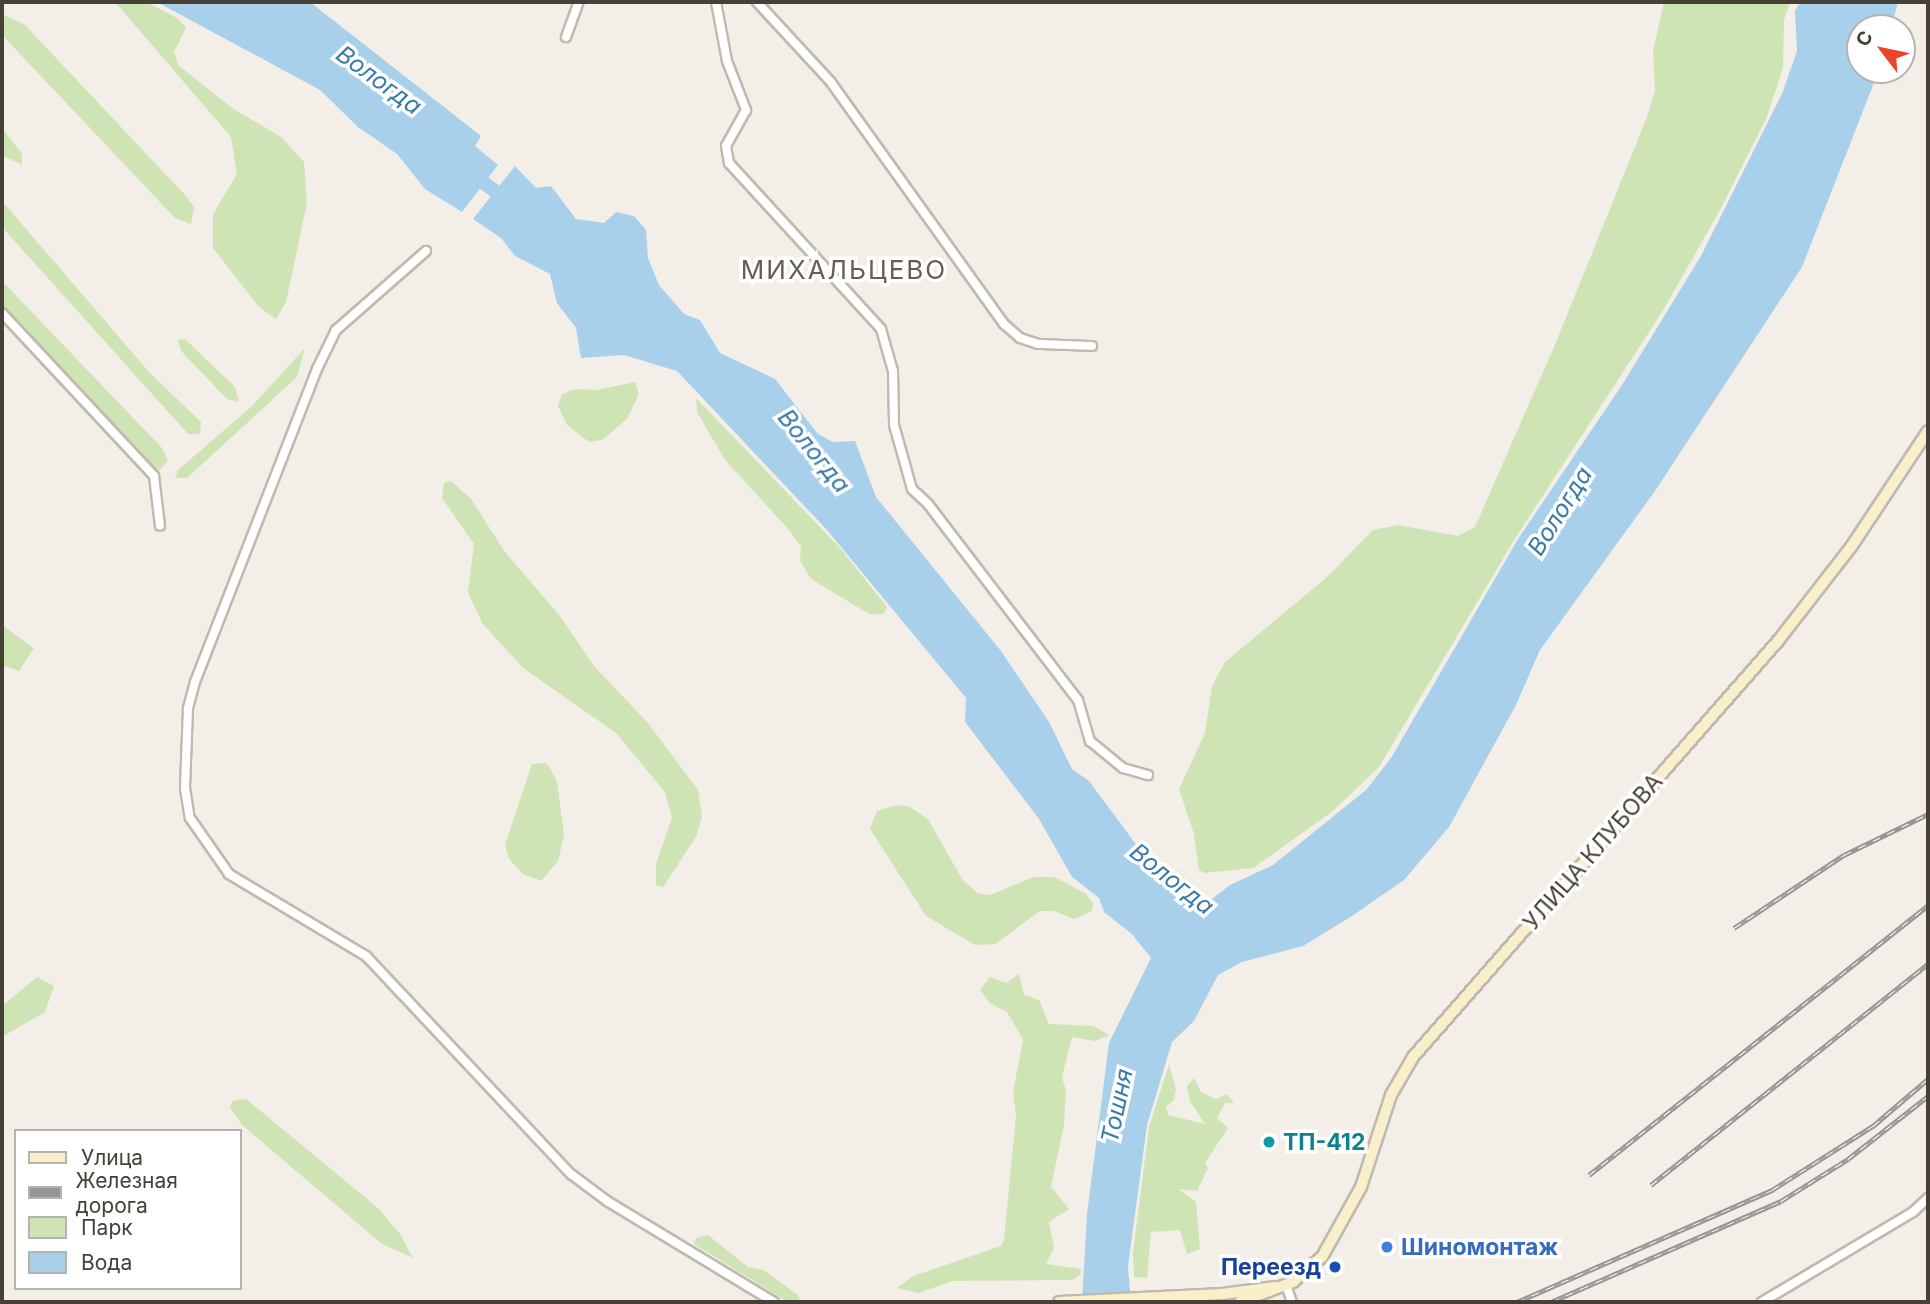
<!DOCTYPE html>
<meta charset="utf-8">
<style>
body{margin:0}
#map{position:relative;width:1930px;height:1304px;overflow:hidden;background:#f3efe8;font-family:Inter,sans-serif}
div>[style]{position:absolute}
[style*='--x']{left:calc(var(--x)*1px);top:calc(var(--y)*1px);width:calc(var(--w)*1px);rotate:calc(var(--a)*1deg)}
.green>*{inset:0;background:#cee4b4}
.sand>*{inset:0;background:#f4eac7}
.water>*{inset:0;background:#a9d0eb}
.river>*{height:14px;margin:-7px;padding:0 7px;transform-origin:7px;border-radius:7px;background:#a9d0eb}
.roads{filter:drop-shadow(2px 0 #c0baae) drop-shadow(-2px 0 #c0baae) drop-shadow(0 2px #c0baae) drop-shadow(0 -2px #c0baae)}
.minor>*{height:8px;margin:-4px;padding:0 4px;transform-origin:4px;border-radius:4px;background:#fff}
.secondary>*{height:10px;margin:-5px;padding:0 5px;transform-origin:5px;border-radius:5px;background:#faefcb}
.rail>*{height:5px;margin-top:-2.5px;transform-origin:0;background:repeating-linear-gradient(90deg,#fff 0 8px,#969696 0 16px);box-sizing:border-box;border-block:2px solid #969696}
.dots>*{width:19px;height:19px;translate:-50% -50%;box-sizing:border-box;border:4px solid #fff;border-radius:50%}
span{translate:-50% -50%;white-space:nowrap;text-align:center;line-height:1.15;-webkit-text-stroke:7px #fff;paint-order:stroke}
.street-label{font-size:23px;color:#464037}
.culture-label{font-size:23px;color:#0d838f;font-weight:700}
.left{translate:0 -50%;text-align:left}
.shop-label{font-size:23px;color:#366cbe;font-weight:700}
.transit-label{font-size:23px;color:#164399;font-weight:700}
.right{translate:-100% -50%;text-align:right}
.water-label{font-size:24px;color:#397aa9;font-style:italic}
.quarter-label{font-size:26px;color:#675e4f;letter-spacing:2px}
.frame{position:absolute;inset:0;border:4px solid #464037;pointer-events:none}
.legend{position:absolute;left:14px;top:1129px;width:228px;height:161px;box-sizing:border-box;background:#fff;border:2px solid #b5b3af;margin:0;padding:9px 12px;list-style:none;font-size:21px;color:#464037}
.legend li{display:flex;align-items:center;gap:14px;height:35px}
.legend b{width:35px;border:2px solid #b5b3af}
.north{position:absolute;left:1846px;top:14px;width:70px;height:70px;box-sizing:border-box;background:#fff;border:2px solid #b5b3af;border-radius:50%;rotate:302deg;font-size:19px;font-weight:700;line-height:28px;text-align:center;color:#464037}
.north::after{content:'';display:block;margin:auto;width:24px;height:32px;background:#e94629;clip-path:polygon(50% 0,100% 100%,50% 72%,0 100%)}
</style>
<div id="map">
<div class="green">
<i style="clip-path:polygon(115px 2px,146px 2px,177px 18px,186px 28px,174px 52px,178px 65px,232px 108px,281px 137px,304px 162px,307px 203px,286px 302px,276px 319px,259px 307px,213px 248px,213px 214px,237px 174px,231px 137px)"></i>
<i style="clip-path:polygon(1664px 2px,1790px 2px,1784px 20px,1783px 68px,1766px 119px,1720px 210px,1662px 312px,1516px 537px,1379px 767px,1333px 811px,1253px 868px,1205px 873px,1199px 870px,1194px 834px,1179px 789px,1205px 733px,1212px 686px,1225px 662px,1326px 578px,1373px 530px,1398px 525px,1458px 536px,1475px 527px,1554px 347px,1647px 117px,1655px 91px,1653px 51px)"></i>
<i style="clip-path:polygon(2px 14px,24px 24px,186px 196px,194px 207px,191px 224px,175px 218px,2px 35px)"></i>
<i style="clip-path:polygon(2px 128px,22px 154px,22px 165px,2px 155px)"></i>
<i style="clip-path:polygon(2px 201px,149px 372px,201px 422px,200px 434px,188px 434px,2px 227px)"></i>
<i style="clip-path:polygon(2px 281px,162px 448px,168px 460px,160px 470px,154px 469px,2px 307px)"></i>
<i style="clip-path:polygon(185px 339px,235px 387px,239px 402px,227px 399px,182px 352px,177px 340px)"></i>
<i style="clip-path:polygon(305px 348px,297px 377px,187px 478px,175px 478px,178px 470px,252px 406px)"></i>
<i style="clip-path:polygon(635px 382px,639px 394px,627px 419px,602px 440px,589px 442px,567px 425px,558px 406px,562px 394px,575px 389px,597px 390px)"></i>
<i style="clip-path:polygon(696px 398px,840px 548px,887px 607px,883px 614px,869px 614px,811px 579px,800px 561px,801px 547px,790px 531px,725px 460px,697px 412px)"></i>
<i style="clip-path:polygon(451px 481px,471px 499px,505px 552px,560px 616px,594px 666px,648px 723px,698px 790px,702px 817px,696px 837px,663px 887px,656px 885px,656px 864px,672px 818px,665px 792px,616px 733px,523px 668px,482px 623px,468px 592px,474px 544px,442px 498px,444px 483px)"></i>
<i style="clip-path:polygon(2px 625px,34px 648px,19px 671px,2px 665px)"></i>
<i style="clip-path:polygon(547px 763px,557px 781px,564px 835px,558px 861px,541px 881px,523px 874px,509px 859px,505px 845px,532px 764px)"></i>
<i style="clip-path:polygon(897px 805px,910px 807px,928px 819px,962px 879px,977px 893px,990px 895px,1034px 877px,1054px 877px,1085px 893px,1093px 903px,1092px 911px,1074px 919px,1054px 911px,1040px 911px,995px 944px,975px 945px,926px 916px,870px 829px,877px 811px)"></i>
<i style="clip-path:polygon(1019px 974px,1024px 995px,1039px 1000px,1049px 1024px,1093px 1026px,1109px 1035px,1095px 1041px,1072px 1037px,1062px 1077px,1066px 1091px,1064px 1125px,1051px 1187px,1069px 1209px,1049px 1222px,1054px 1248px,1046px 1264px,1081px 1269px,1080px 1275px,1072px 1280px,953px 1281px,918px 1293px,897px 1288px,913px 1276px,1001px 1246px,1004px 1240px,1016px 1116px,1013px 1092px,1023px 1040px,1007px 1012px,990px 1003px,980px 990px,990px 977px,1006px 983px)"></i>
<i style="clip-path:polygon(37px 977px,54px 986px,45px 1012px,2px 1037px,2px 1006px)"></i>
<i style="clip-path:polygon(1169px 1064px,1176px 1089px,1174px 1100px,1166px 1107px,1168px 1115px,1205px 1124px,1190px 1101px,1187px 1086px,1194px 1078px,1201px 1092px,1216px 1099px,1227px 1094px,1234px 1103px,1225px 1103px,1217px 1118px,1228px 1128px,1205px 1163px,1208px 1168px,1197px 1191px,1179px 1189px,1196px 1202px,1200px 1249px,1187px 1254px,1180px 1230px,1151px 1232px,1147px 1278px,1134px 1277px,1133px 1253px,1149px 1127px)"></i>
<i style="clip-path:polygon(246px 1099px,378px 1208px,400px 1234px,413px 1258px,382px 1244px,242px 1125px,230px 1108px,232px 1101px)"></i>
<i style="clip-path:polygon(708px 1235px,748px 1267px,763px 1270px,798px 1295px,801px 1302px,788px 1302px,694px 1244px,696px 1238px)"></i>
</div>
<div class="sand">
<i style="clip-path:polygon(1178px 870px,1189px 883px,1198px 891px,1158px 874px)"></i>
</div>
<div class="water">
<i style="clip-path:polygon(157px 2px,310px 2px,481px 136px,475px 146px,498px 165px,462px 212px,425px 189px,397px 154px,358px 127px,320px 90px)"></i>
<i style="clip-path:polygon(1800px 2px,1898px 2px,1891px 28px,1860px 28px,1860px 70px,1879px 70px,1802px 267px,1655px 491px,1540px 650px,1516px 705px,1449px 827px,1404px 880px,1352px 916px,1303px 946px,1242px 962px,1218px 975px,1194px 1021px,1172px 1042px,1147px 1125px,1128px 1266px,1131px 1302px,1082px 1302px,1087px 1214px,1109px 1043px,1151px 958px,1132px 934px,1104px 912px,1099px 898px,1072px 877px,1039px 819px,965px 722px,966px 698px,827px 530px,677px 371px,624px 355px,581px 358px,576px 328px,557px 303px,550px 274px,515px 256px,501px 238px,473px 219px,515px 166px,536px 188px,551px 186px,576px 219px,604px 223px,616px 212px,634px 216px,646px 230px,648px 258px,659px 285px,684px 314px,700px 320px,720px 353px,775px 379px,818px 434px,833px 442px,855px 441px,876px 497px,1001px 651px,1049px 722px,1072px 769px,1089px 781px,1158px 874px,1204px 905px,1230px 885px,1273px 865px,1366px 790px,1391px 758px,1518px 539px,1622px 385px,1701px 256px,1782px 94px,1797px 51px,1795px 11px)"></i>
</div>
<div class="river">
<i style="--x:468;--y:171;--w:54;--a:36.7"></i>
</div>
<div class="roads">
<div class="minor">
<i style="--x:716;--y:2;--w:60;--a:79.4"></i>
<i style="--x:727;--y:61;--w:53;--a:68.8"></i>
<i style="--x:746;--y:110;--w:41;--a:119.1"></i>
<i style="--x:726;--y:146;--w:17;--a:80"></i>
<i style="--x:729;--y:163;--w:225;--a:47.5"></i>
<i style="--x:881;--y:329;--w:44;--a:74.1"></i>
<i style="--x:893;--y:371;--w:54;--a:88.9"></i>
<i style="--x:894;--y:425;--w:66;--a:74.3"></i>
<i style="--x:912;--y:489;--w:22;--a:43"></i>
<i style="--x:928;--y:504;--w:247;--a:52.6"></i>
<i style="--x:1078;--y:700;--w:43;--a:73.7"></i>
<i style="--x:1090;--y:741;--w:43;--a:39.3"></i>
<i style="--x:1123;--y:768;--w:26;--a:16"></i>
<i style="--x:757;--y:2;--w:108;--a:47.3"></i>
<i style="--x:830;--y:81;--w:299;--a:54.4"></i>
<i style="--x:1004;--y:324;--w:21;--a:41"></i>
<i style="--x:1020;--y:338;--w:19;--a:18"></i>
<i style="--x:1038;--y:344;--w:54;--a:2.1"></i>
<i style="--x:566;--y:37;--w:37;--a:-70"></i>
<i style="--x:426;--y:251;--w:120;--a:138.7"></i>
<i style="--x:336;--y:330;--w:43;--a:116"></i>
<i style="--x:317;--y:369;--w:336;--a:111.3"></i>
<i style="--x:195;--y:682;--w:28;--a:105"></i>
<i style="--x:188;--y:709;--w:79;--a:92.2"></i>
<i style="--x:185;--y:788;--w:30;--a:81"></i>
<i style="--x:190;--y:818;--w:68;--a:55.1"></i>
<i style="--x:229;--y:874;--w:160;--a:30.9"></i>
<i style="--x:366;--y:956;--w:299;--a:46.8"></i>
<i style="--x:571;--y:1174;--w:45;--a:36.9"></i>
<i style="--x:607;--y:1201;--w:195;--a:31.2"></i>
<i style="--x:2;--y:313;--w:223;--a:47"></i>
<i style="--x:154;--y:476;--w:50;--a:83.2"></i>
<i style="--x:1286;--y:1285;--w:18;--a:71"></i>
<i style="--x:1762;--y:1302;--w:176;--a:-30.8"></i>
<i style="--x:1913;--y:1212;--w:21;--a:-43"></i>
</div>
<div class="secondary">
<i style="--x:1059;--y:1302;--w:163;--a:-2.8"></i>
<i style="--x:1222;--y:1294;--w:54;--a:-7.4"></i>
<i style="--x:1240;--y:1302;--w:57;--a:-20.7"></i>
<i style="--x:1293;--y:1282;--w:38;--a:-41"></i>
<i style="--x:1322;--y:1257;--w:80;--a:-60.9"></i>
<i style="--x:1361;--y:1187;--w:97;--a:-71.9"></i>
<i style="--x:1391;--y:1095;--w:44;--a:-59.9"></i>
<i style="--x:1413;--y:1057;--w:553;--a:-48.74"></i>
<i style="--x:1778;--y:641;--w:119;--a:-52.2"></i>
<i style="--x:1851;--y:547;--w:139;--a:-56.4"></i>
</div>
</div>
<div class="rail">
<i style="--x:1734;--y:928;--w:132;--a:-33.6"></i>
<i style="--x:1844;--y:855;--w:93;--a:-26"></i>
<i style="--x:1589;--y:1175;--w:433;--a:-38.5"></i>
<i style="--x:1651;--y:1185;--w:354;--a:-38.6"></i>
<i style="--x:1517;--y:1302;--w:279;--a:-23.7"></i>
<i style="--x:1772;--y:1190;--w:120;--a:-32.4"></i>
<i style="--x:1873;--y:1126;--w:72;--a:-40.5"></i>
<i style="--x:1551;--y:1302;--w:251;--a:-23.7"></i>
<i style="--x:1781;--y:1201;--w:79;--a:-32.1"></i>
<i style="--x:1848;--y:1159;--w:102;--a:-38.2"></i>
</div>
<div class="dots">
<i style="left:1269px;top:1142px;background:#0f9aa8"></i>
<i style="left:1387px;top:1247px;background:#3f7fe0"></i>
<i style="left:1335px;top:1267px;background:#1a4fb4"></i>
</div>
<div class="street-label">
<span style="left:1593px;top:852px;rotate:-49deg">УЛИЦА КЛУБОВА</span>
</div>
<div class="culture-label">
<span class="left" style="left:1283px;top:1142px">ТП-412</span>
</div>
<div class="shop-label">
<span class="left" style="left:1401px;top:1247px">Шиномонтаж</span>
</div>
<div class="transit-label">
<span class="right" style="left:1321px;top:1267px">Переезд</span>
</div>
<div class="water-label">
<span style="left:379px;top:80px;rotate:36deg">Вологда</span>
<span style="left:814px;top:451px;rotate:51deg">Вологда</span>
<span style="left:1560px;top:511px;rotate:-58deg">Вологда</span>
<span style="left:1172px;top:879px;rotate:38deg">Вологда</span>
<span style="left:1117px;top:1106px;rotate:-78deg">Тошня</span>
</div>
<div class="quarter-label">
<span style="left:844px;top:270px">МИХАЛЬЦЕВО</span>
</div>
<div class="frame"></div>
<ul class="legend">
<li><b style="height:9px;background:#faefcb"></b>Улица</li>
<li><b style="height:9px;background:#969696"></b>Железная дорога</li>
<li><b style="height:19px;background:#cee4b4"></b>Парк</li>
<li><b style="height:19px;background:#a9d0eb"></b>Вода</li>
</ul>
<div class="north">С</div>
</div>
